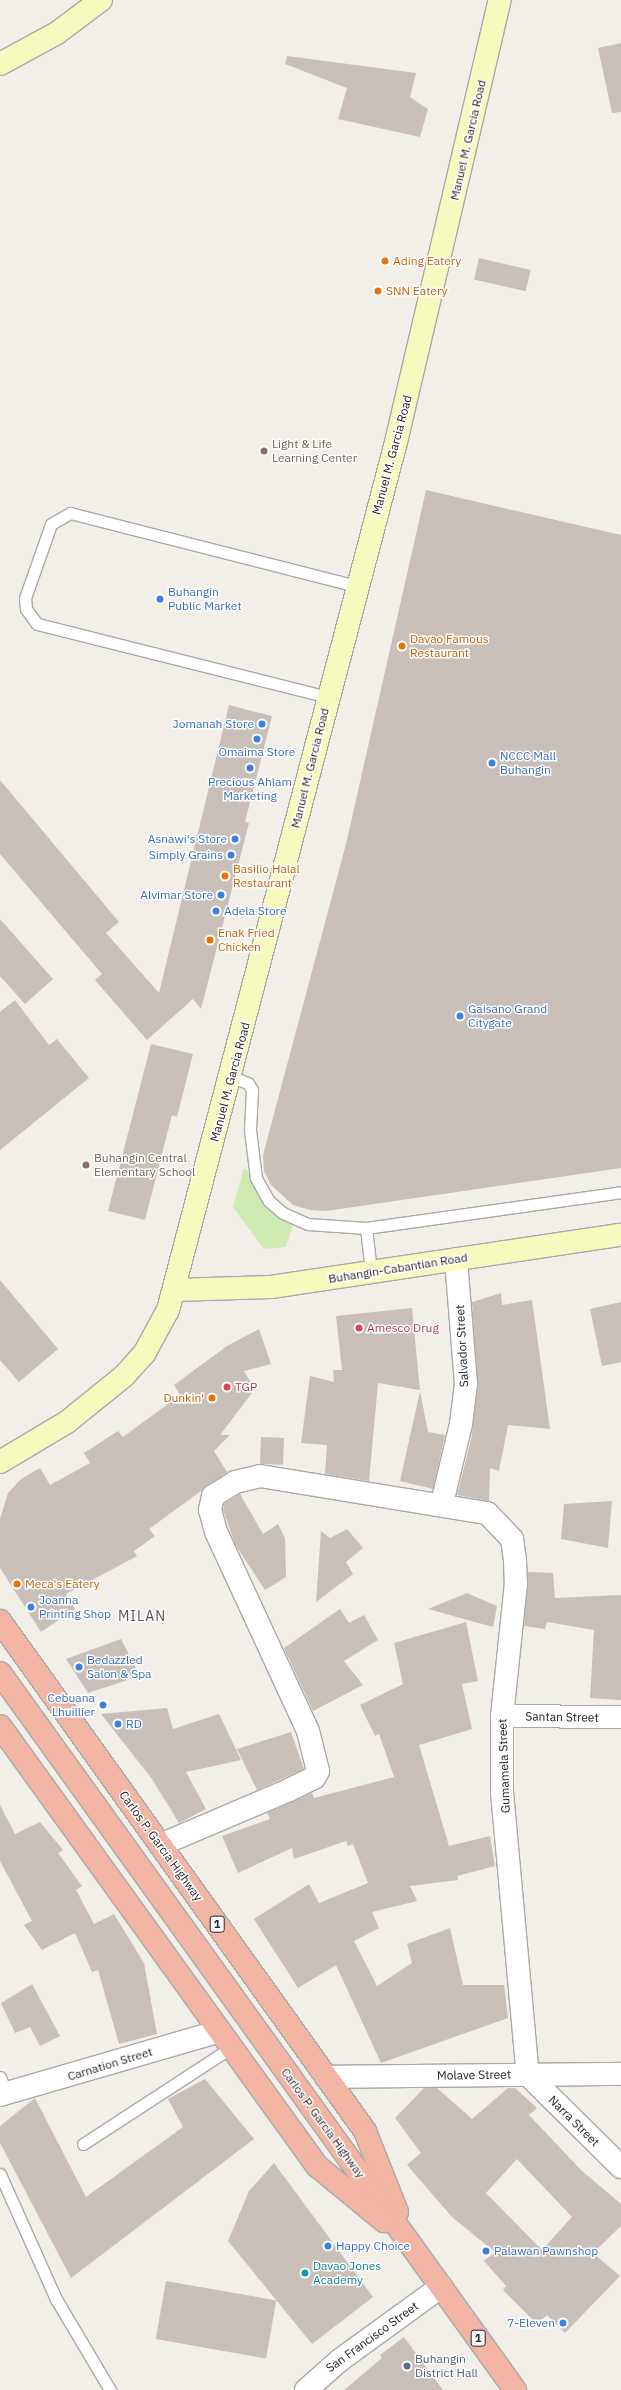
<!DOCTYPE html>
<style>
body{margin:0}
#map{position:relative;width:621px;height:2390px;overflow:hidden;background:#f2efe9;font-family:"IBM Plex Sans",sans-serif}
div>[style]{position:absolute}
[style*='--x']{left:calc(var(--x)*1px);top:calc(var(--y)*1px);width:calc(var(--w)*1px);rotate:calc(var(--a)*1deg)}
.grass>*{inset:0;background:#cdebb0}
.building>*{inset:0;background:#c7bfb8;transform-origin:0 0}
.roads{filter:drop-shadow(1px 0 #a9a9a9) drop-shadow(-1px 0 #a9a9a9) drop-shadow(0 1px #a9a9a9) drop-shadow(0 -1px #a9a9a9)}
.service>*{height:11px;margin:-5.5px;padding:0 5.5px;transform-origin:5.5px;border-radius:5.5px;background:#fff}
.minor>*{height:22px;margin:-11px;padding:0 11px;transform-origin:11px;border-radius:11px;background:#fff}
.secondary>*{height:22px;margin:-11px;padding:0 11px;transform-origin:11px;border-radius:11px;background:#f7fabf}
.trunk>*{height:22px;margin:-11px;padding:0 11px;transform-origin:11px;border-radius:11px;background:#f2b4a3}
.dots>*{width:11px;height:11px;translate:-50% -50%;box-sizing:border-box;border:2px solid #fff;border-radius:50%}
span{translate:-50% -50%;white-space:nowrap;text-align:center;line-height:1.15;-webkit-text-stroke:3px #fff;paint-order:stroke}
.shield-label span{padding:1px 3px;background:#fff;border:1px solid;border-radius:3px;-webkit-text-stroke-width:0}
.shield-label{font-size:11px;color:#222;font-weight:700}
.street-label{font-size:12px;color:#222}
.food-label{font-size:12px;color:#c56008}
.left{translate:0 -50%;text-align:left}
.right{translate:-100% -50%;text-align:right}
.education-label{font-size:12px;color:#785e54}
.shop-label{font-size:12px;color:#366cbe}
.health-label{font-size:12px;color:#be3a42}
.culture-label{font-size:12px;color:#0d838f}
.service-label{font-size:12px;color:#4e5e75}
.quarter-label{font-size:14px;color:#555;letter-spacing:1px}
</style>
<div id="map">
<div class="grass">
<i style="clip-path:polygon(244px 1168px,251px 1173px,270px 1211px,293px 1225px,286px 1247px,264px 1249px,233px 1207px)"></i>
</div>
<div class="building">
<i style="clip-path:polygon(621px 43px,621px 112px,612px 113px,598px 48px)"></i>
<i style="clip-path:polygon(287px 56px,416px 73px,410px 97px,428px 109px,420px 137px,338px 119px,347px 88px,285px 64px)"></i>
<i style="left:479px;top:258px;width:53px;height:22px;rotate:13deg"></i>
<i style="clip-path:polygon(426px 490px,621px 535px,621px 1168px,326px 1211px,310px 1210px,293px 1205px,271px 1185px,264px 1171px,263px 1155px,346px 844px)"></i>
<i style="clip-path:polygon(229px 705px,272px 716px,245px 822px,249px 823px,201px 1009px,193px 999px,147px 1040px,95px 980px,102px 974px,0 854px,0 780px,119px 922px,106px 933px,159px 993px)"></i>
<i style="clip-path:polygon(0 919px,53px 979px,25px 1004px,0 976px)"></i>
<i style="clip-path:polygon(15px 1000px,49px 1045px,57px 1039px,89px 1078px,0 1150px,0 1012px)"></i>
<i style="clip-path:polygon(151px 1044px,193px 1054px,177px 1117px,172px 1115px,145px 1220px,108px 1211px)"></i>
<i style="clip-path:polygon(0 1280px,58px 1349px,19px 1382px,0 1360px)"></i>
<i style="clip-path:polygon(501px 1293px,502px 1305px,532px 1300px,550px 1429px,508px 1425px,499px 1471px,490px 1468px,489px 1501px,457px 1495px,471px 1440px,478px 1386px,472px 1302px)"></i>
<i style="clip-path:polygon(621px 1302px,621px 1362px,602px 1366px,590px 1309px)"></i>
<i style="clip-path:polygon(412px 1308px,420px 1390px,378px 1383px,369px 1481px,325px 1474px,327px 1445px,301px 1443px,310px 1376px,334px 1382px,333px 1370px,342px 1370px,336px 1316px)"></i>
<i style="clip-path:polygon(259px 1329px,271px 1364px,244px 1371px,255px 1389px,220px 1435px,230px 1435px,214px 1451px,227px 1472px,149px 1529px,155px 1536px,134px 1551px,137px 1556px,66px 1594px,75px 1609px,41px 1632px,0 1568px,0 1519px,8px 1493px,21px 1479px,40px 1468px,50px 1485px,90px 1463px,84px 1453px,118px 1431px,123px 1437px,180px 1395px,174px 1385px,227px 1346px)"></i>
<i style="clip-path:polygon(420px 1391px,428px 1432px,445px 1435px,433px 1489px,400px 1481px)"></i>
<i style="left:261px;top:1437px;width:23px;height:27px;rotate:2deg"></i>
<i style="clip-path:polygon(240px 1494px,263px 1534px,278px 1524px,285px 1538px,286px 1577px,265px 1590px,235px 1544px,223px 1510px,224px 1504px)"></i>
<i style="clip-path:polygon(612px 1501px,608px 1548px,561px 1539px,564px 1504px)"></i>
<i style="clip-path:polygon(347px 1529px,363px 1548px,346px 1562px,353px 1574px,316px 1602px,321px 1531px,330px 1538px)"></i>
<i style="clip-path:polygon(528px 1572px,553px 1573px,555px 1598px,621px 1595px,621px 1700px,590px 1698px,594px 1630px,547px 1622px,545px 1629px,524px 1626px)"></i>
<i style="clip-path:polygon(467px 1593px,497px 1606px,493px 1627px,428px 1609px)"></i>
<i style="clip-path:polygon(340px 1609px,349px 1623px,364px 1615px,378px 1640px,344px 1661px,363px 1685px,313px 1711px,284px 1648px)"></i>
<i style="clip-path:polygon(466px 1622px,478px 1681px,462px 1684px,472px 1729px,419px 1745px,449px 1846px,490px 1836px,495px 1866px,457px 1876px,458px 1880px,410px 1886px,417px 1901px,372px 1912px,379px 1928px,354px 1941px,377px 1986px,412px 1963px,407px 1944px,450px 1928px,463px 1985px,504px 1985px,508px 2018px,381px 2063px,336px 1965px,298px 1988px,254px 1919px,309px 1884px,319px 1903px,368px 1883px,353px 1844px,348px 1846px,346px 1841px,294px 1859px,292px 1848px,238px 1873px,222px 1836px,270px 1819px,267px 1813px,312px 1793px,314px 1798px,394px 1777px,379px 1734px,375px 1736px,360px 1705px,403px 1684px,394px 1643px)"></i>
<i style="clip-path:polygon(121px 1639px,140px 1676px,88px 1693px,66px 1659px)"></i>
<i style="clip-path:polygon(167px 1708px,173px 1729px,219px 1714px,241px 1760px,186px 1772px,206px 1809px,179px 1823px,152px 1779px,101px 1714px)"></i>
<i style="clip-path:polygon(291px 1732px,304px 1769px,257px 1790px,237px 1749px)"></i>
<i style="clip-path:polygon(0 1805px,15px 1834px,40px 1822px,63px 1850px,58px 1853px,82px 1886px,76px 1890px,94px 1924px,114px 1914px,144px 1963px,157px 2034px,119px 2044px,98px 1970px,92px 1972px,75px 1933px,42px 1950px,24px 1925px,32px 1921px,0 1861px)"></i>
<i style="clip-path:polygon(32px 1984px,60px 2036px,40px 2046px,30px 2027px,15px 2033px,1px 2003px)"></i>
<i style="clip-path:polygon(205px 2079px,254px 2139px,71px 2278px,0 2143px,0 2126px,35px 2098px,86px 2197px,183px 2127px,168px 2099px)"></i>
<i style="clip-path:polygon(evenodd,424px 2088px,437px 2088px,472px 2119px,508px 2088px,515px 2088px,537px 2108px,529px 2115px,581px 2170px,621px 2204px,621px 2226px,593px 2253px,620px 2276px,565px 2333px,547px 2315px,537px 2324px,503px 2290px,506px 2286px,484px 2261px,495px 2252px,452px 2217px,407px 2165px,421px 2153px,395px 2118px,424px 2088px,517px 2159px,572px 2217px,542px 2250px,486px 2193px,517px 2159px)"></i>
<i style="clip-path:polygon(274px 2163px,373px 2297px,312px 2344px,228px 2241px,249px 2191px)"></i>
<i style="left:166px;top:2281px;width:112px;height:59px;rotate:10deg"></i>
<i style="clip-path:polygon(404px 2337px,443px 2390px,344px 2390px,382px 2358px,380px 2355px)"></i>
</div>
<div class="roads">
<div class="service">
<i style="--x:328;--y:697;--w:300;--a:-165.9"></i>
<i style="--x:37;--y:624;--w:19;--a:-126"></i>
<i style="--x:26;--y:609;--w:11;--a:-95"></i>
<i style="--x:25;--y:598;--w:78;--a:-70.6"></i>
<i style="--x:51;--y:524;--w:22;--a:-30"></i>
<i style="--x:70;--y:513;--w:296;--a:14.3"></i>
<i style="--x:232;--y:1077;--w:17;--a:21"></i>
<i style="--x:248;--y:1083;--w:8;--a:60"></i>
<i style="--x:252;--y:1090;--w:40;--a:92.9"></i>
<i style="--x:250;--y:1130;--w:48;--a:82.9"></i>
<i style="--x:256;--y:1178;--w:26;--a:61"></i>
<i style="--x:269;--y:1201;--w:18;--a:41"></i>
<i style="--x:283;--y:1213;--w:27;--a:24"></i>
<i style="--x:308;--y:1224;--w:58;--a:3.9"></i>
<i style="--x:366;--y:1228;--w:258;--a:-8"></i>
<i style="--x:366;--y:1228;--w:43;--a:83.4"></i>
<i style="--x:0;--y:2077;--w:18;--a:68"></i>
<i style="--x:83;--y:2144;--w:178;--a:-33.1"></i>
<i style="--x:0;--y:2174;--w:137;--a:65.9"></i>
<i style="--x:56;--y:2299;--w:106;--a:59.3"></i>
</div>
<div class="minor">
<i style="--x:442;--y:1503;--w:81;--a:-76.5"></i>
<i style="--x:461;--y:1424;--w:40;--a:-82.9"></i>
<i style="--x:466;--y:1384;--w:125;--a:-94.6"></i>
<i style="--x:502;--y:1716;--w:119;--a:0.5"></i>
<i style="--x:160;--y:1845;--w:140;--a:-23.1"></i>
<i style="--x:289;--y:1790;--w:28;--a:-26"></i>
<i style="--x:314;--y:1778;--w:8;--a:-60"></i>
<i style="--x:318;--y:1771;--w:41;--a:-104"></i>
<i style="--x:308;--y:1731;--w:219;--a:-114.8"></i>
<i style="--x:216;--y:1532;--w:23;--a:-105"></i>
<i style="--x:210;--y:1510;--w:14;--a:-78"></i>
<i style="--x:213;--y:1496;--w:26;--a:-32"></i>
<i style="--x:235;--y:1482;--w:26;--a:-13"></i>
<i style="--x:260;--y:1476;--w:230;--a:9.3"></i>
<i style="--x:487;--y:1513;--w:36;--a:46"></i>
<i style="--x:512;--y:1539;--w:21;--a:82"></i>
<i style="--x:515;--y:1560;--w:23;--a:88"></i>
<i style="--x:516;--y:1583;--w:134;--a:96"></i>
<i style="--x:502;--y:1716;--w:76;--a:90"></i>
<i style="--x:502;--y:1792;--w:284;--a:84.8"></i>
<i style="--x:528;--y:2075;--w:131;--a:44.7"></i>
<i style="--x:326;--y:2077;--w:295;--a:-0.6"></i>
<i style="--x:0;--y:2095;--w:229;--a:-16.2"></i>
<i style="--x:306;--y:2390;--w:45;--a:-41.4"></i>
<i style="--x:340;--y:2360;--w:125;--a:-35.9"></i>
</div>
<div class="secondary">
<i style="--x:0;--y:64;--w:65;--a:-28.5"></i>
<i style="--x:57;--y:33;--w:55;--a:-36.9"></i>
<i style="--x:175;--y:1290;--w:96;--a:-1.8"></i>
<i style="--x:271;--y:1287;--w:354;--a:-8.5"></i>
<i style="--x:0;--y:1462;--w:78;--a:-30.8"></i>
<i style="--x:67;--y:1422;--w:73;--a:-38.9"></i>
<i style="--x:124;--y:1376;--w:30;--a:-48"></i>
<i style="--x:144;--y:1354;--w:50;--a:-61.4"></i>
<i style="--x:168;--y:1310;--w:897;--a:-75.28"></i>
<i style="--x:396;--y:442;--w:454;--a:-76.8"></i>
</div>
<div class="trunk">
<i style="--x:0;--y:1621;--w:627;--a:54.41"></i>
<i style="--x:365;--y:2131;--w:87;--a:68.4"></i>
<i style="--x:0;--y:1673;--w:883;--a:54.31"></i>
<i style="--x:0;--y:1726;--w:542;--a:54.23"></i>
<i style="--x:317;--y:2166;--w:87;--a:39.4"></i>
</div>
</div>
<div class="dots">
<i style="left:385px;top:261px;background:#e8710a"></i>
<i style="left:378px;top:291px;background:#e8710a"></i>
<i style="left:264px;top:451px;background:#8d6e63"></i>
<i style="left:160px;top:599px;background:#3f7fe0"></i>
<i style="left:402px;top:646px;background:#e8710a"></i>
<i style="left:262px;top:724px;background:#3f7fe0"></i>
<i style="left:257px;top:739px;background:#3f7fe0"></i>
<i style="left:492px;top:763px;background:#3f7fe0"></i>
<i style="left:250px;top:768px;background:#3f7fe0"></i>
<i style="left:235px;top:839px;background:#3f7fe0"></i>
<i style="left:231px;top:855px;background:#3f7fe0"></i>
<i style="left:225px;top:876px;background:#e8710a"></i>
<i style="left:221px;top:895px;background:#3f7fe0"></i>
<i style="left:216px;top:911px;background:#3f7fe0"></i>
<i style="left:210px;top:940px;background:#e8710a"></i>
<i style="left:460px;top:1016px;background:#3f7fe0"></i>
<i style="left:86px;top:1165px;background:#8d6e63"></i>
<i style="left:359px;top:1328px;background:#e0444e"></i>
<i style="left:227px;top:1387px;background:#e0444e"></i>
<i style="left:212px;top:1398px;background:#e8710a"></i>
<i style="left:17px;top:1584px;background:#e8710a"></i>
<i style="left:31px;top:1607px;background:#3f7fe0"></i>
<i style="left:79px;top:1667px;background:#3f7fe0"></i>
<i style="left:103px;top:1705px;background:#3f7fe0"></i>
<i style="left:118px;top:1724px;background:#3f7fe0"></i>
<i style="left:328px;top:2246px;background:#3f7fe0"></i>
<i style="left:486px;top:2251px;background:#3f7fe0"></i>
<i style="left:305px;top:2273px;background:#0f9aa8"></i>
<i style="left:563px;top:2323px;background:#3f7fe0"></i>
<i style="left:407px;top:2366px;background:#5c6f8a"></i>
</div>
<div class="shield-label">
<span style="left:217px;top:1924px">1</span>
<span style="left:478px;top:2338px">1</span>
</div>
<div class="street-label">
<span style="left:468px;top:140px;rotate:-77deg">Manuel M. Garcia Road</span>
<span style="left:392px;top:455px;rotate:-75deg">Manuel M. Garcia Road</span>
<span style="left:310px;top:768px;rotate:-76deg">Manuel M. Garcia Road</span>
<span style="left:230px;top:1082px;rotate:-75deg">Manuel M. Garcia Road</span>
<span style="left:398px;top:1268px;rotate:-9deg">Buhangin-Cabantian Road</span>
<span style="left:462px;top:1346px;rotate:-93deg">Salvador Street</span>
<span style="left:562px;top:1717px;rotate:1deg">Santan Street</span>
<span style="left:504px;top:1766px;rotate:-92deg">Gumamela Street</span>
<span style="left:161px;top:1846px;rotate:54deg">Carlos P. Garcia Highway</span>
<span style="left:110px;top:2064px;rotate:-17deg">Carnation Street</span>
<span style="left:474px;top:2075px;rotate:-1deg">Molave Street</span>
<span style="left:574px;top:2121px;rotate:45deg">Narra Street</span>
<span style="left:323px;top:2123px;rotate:54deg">Carlos P. Garcia Highway</span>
<span style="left:372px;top:2337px;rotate:-36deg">San Francisco Street</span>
</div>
<div class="food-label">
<span class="left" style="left:393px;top:261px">Ading Eatery</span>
<span class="left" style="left:386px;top:291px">SNN Eatery</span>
<span class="left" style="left:410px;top:646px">Davao Famous<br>Restaurant</span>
<span class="left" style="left:233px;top:876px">Basilio Halal<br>Restaurant</span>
<span class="left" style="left:218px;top:940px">Enak Fried<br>Chicken</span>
<span class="right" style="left:204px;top:1398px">Dunkin'</span>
<span class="left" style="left:25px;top:1584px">Meca's Eatery</span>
</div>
<div class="education-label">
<span class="left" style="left:272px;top:451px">Light &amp; Life<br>Learning Center</span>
<span class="left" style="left:94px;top:1165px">Buhangin Central<br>Elementary School</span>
</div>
<div class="shop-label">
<span class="left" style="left:168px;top:599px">Buhangin<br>Public Market</span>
<span class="right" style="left:254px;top:724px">Jomanah Store</span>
<span style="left:257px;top:752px">Omaima Store</span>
<span class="left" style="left:500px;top:763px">NCCC Mall<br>Buhangin</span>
<span style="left:250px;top:789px">Precious Ahlam<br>Marketing</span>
<span class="right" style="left:227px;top:839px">Asnawi's Store</span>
<span class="right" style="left:223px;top:855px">Simply Grains</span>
<span class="right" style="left:213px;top:895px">Alvimar Store</span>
<span class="left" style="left:224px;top:911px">Adela Store</span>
<span class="left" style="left:468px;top:1016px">Gaisano Grand<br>Citygate</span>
<span class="left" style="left:39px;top:1607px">Joanna<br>Printing Shop</span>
<span class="left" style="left:87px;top:1667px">Bedazzled<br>Salon &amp; Spa</span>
<span class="right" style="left:95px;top:1705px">Cebuana<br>Lhuillier</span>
<span class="left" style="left:126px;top:1724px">RD</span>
<span class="left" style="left:336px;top:2246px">Happy Choice</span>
<span class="left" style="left:494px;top:2251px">Palawan Pawnshop</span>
<span class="right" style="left:555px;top:2323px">7-Eleven</span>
</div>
<div class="health-label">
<span class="left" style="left:367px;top:1328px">Amesco Drug</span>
<span class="left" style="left:235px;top:1387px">TGP</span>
</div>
<div class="culture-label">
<span class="left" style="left:313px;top:2273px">Davao Jones<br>Academy</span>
</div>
<div class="service-label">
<span class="left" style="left:415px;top:2366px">Buhangin<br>District Hall</span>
</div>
<div class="quarter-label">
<span style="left:142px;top:1616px">MILAN</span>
</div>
</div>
